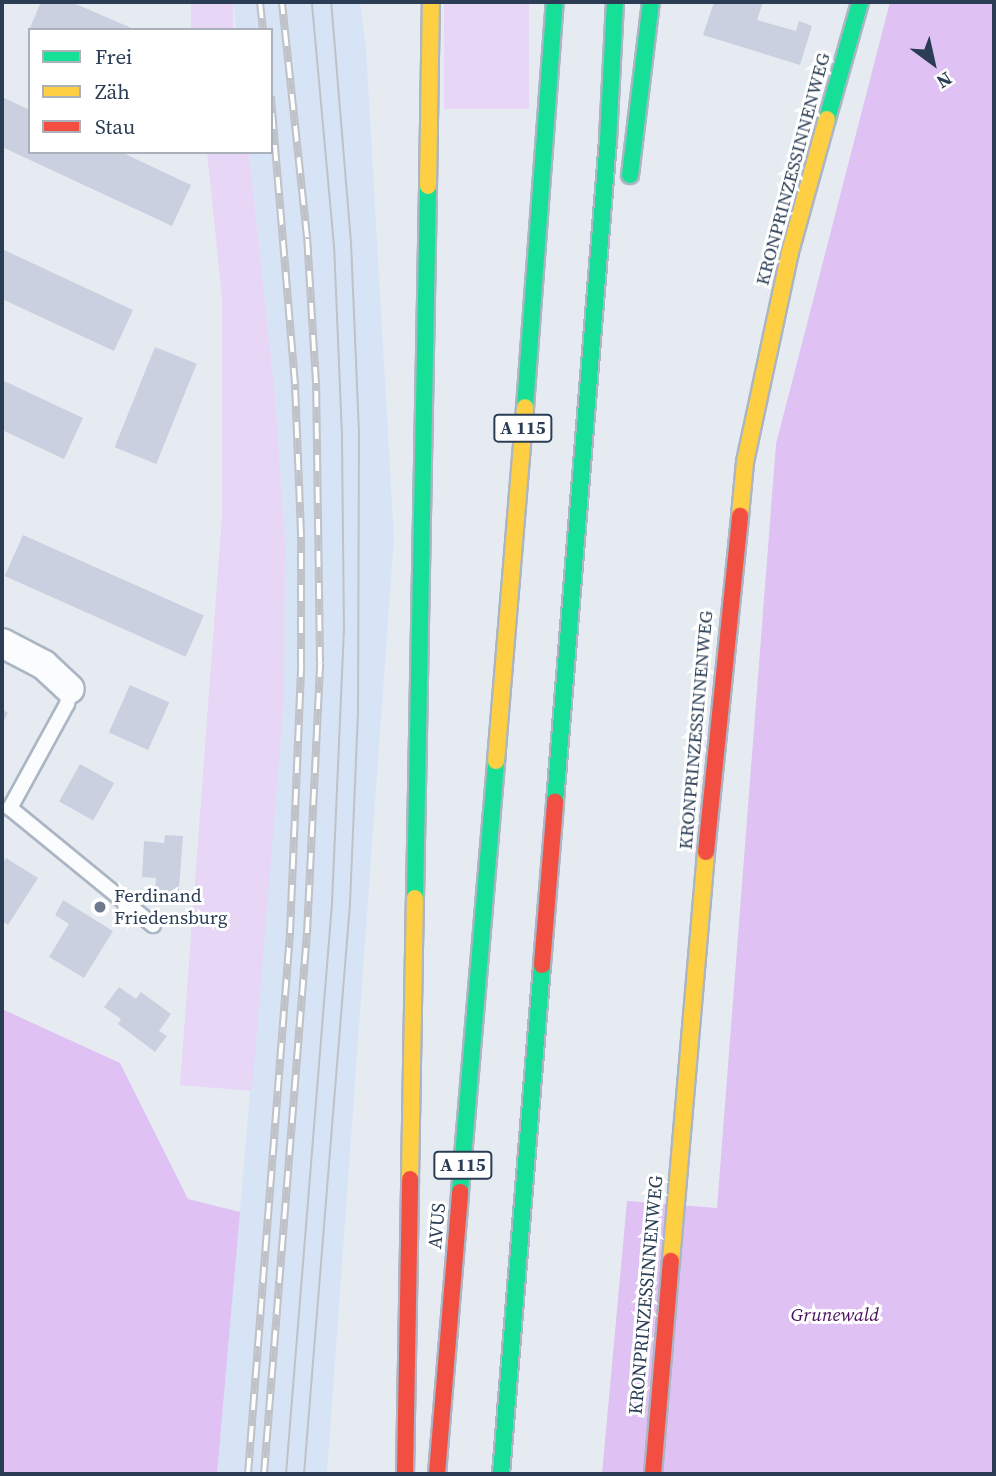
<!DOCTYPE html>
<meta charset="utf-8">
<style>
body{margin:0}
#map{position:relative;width:996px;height:1476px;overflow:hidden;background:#e6ebf2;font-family:"Source Serif 4",serif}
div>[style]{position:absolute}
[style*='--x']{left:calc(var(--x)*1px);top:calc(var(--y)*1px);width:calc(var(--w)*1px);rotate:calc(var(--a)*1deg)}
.built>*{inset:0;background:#d7e4f6}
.green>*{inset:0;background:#e7d6f5;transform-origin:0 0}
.forest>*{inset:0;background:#dfc1f3}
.building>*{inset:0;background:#cad0df;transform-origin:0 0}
.roads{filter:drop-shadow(2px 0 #abb6c4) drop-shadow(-2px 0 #abb6c4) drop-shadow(0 2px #abb6c4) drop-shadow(0 -2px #abb6c4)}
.lane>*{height:14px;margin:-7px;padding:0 7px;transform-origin:7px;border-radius:7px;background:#fbfcfd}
.street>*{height:28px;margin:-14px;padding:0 14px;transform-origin:14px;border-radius:14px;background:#fbfcfd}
.fast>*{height:16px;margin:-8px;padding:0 8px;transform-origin:8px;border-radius:8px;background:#16e098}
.slow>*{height:16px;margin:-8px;padding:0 8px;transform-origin:8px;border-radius:8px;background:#ffcf43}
.jam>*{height:16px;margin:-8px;padding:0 8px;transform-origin:8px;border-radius:8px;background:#f24e42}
.tram>*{height:2px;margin:-1px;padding:0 1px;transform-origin:1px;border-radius:1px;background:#bfc2c6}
.rail>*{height:8px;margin-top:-4px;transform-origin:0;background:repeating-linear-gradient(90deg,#fff 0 16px,#bfc2c6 0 32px);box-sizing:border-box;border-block:2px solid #bfc2c6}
.dots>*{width:19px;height:19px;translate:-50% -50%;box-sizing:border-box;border:4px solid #fff;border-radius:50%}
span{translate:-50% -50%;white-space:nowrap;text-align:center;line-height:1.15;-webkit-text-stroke:6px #fff;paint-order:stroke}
.shield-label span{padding:2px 5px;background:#fff;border:2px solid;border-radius:5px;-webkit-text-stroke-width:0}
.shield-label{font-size:18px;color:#2a3d55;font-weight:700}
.street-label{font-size:19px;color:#2a3d55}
.poi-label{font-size:19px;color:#2a3d55}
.left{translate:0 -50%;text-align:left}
.park-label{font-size:19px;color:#49115d;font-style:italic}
.frame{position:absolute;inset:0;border:4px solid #2a3d55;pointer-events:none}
.legend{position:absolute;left:28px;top:28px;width:245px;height:126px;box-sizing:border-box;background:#fff;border:2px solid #aab1bb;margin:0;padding:9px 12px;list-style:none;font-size:21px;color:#2a3d55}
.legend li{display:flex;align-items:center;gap:14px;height:35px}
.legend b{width:35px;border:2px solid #aab1bb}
.north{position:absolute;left:898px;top:28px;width:70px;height:70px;-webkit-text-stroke:5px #fff;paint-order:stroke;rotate:147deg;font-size:19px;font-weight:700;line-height:28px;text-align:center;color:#2a3d55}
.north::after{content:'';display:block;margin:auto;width:24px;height:32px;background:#2a3d55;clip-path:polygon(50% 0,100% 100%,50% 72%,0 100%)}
</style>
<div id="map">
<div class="built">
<i style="clip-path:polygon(233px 2px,360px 2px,366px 47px,394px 538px,327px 1474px,217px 1474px,284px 701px,285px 542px,275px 397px,249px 152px,271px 152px,271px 30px,236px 30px)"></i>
</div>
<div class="green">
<i style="left:191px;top:2px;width:42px;height:28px"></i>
<i style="left:444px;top:2px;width:85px;height:107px"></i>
<i style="clip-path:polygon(207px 152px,249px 152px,275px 397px,285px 542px,284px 701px,252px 1091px,180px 1085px,222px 516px,222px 298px)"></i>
</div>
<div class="forest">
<i style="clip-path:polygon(890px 2px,994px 2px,994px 1474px,602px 1474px,627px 1201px,717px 1208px,776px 444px)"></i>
<i style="clip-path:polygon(2px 1009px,120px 1063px,188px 1199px,240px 1212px,217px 1474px,2px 1474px)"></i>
</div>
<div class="building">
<i style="clip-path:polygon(41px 2px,71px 2px,136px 30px,29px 30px)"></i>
<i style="clip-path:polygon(714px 2px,763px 2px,757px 20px,796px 31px,799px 21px,812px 26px,800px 65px,703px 35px)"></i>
<i style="clip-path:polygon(2px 97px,30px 110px,30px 152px,121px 152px,191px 185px,172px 226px,2px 147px)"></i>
<i style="clip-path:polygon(2px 249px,133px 310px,114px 351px,2px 299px)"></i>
<i style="left:155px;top:347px;width:45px;height:108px;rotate:22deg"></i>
<i style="clip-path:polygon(2px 380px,83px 418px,64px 459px,2px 430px)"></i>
<i style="left:23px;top:535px;width:198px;height:45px;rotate:24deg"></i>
<i style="left:130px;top:685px;width:43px;height:52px;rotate:24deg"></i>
<i style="clip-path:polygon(2px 709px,8px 713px,2px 724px)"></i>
<i style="left:80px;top:764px;width:39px;height:43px;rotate:29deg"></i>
<i style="clip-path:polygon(165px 835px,183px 836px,178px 901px,154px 899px,156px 878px,142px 877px,144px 841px,164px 843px)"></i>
<i style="clip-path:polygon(6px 858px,38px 878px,8px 925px,2px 921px,2px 865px)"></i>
<i style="clip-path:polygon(63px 900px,113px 931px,84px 978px,49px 957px,69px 924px,55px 915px)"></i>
<i style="clip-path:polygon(119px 987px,136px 999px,141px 992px,171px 1014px,159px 1031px,167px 1036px,155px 1052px,118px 1024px,121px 1019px,104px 1007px)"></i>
</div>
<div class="roads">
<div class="lane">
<i style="--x:70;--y:689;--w:15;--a:101"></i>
<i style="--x:67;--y:704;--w:119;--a:118.7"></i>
<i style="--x:10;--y:808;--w:185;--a:39.3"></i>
</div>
<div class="street">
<i style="--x:2;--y:643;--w:47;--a:27.6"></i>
<i style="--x:44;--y:665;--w:35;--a:43"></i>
</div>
<div class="fast">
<i style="--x:827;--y:119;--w:122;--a:-74.2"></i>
<i style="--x:630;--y:175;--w:174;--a:-83.1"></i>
<i style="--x:525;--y:407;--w:406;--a:-85.8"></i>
<i style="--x:555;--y:802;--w:664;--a:-85.42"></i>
<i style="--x:608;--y:140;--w:138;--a:-87.1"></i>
<i style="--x:415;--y:898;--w:712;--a:-88.95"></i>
<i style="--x:460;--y:1192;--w:433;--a:-85.2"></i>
<i style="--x:501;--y:1474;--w:511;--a:-85.39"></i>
</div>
<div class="slow">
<i style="--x:428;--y:186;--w:184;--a:-89.1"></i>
<i style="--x:740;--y:516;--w:54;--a:-84.7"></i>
<i style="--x:745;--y:462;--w:215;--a:-77.9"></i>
<i style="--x:790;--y:252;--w:138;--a:-74.5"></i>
<i style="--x:496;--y:761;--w:355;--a:-85.3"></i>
<i style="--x:410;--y:1179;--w:281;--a:-89"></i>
<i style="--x:671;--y:1261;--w:410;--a:-85.1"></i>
</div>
<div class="jam">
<i style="--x:706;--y:852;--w:338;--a:-84.2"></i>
<i style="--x:542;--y:965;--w:164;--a:-85.4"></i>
<i style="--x:405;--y:1474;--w:295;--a:-89"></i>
<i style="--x:437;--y:1474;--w:283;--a:-85.3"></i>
<i style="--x:653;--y:1474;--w:214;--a:-85.2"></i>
</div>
</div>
<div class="tram">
<i style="--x:286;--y:1474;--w:573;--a:-85.39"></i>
<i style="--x:332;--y:903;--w:271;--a:-87.5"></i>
<i style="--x:344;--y:632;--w:197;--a:-90.6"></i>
<i style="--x:342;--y:435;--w:189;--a:-92.4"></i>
<i style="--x:334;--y:246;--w:245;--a:-95.2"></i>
<i style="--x:304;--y:1474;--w:573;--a:-85.39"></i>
<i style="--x:350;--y:903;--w:190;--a:-87.6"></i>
<i style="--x:358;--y:713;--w:280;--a:-89.8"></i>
<i style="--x:359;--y:433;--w:190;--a:-92.4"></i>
<i style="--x:351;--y:243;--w:242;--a:-94.7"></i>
</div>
<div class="rail">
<i style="--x:260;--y:2;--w:28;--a:84"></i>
<i style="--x:248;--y:1474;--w:543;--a:-85.56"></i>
<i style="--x:290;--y:933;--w:268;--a:-87.6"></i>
<i style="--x:301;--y:665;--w:131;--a:-90"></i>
<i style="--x:301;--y:534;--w:150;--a:-92.3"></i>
<i style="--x:295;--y:384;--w:289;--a:-94.8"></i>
<i style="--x:264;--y:1474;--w:543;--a:-85.46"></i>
<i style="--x:307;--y:933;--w:270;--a:-87.2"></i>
<i style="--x:320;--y:663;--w:280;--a:-90.8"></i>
<i style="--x:316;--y:383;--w:146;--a:-93.5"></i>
<i style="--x:307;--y:237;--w:236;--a:-96.1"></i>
</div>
<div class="dots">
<i style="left:100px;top:907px;background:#6c7a8c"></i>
</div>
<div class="shield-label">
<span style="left:523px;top:428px">A 115</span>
<span style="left:463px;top:1165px">A 115</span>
</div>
<div class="street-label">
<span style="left:793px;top:169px;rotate:-75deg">KRONPRINZESSINNENWEG</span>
<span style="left:696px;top:730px;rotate:-85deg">KRONPRINZESSINNENWEG</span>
<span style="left:437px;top:1226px;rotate:-85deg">AVUS</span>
<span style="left:646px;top:1295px;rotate:-85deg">KRONPRINZESSINNENWEG</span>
</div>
<div class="poi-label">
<span class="left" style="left:114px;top:907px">Ferdinand<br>Friedensburg</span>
</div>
<div class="park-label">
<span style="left:835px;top:1315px">Grunewald</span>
</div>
<div class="frame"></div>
<ul class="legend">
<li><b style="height:9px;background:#16e098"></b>Frei</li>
<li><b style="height:9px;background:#ffcf43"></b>Zäh</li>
<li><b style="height:9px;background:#f24e42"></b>Stau</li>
</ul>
<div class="north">N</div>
</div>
